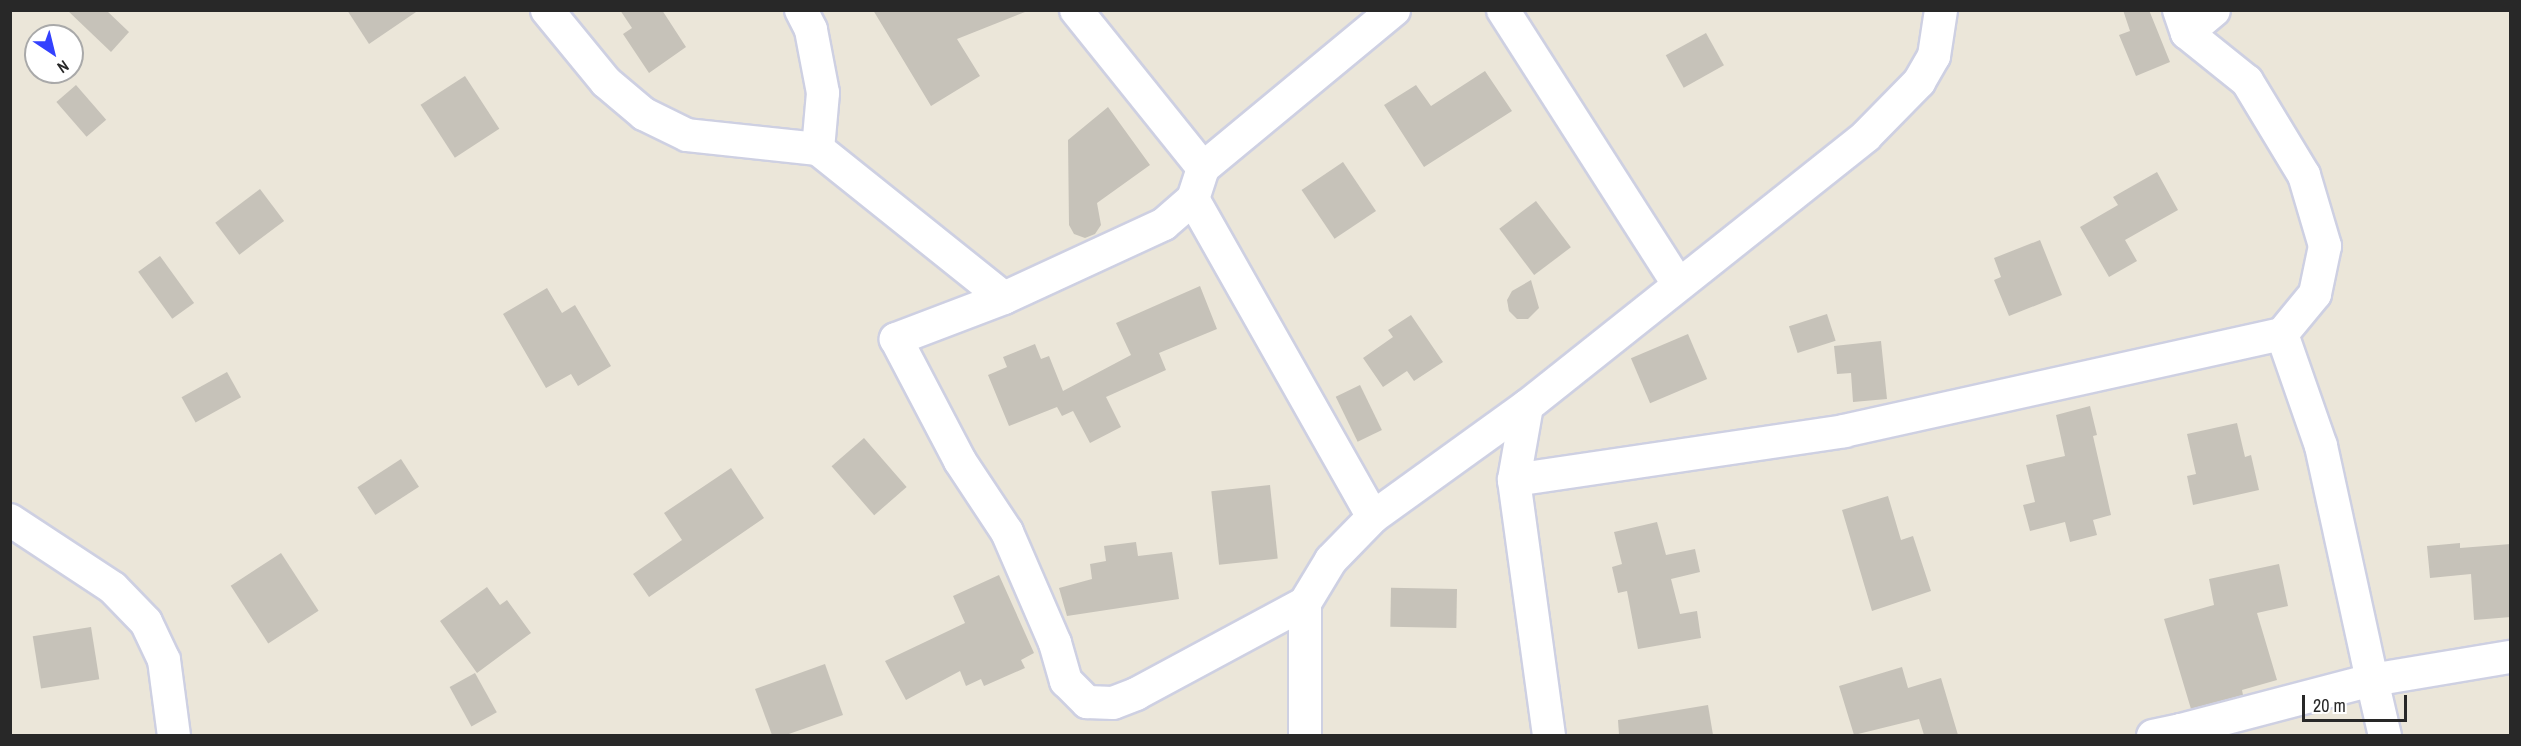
<!DOCTYPE html>
<style>
body{margin:0}
#map{position:relative;width:2521px;height:746px;overflow:hidden;background:#ebe6d9;font-family:"Archivo Narrow",sans-serif}
div>[style]{position:absolute}
[style*='--x']{left:calc(var(--x)*1px);top:calc(var(--y)*1px);width:calc(var(--w)*1px);rotate:calc(var(--a)*1deg)}
.building>*{inset:0;background:#c6c2b9;transform-origin:0 0}
.roads{filter:drop-shadow(2px 0 #ced0e2) drop-shadow(-2px 0 #ced0e2) drop-shadow(0 2px #ced0e2) drop-shadow(0 -2px #ced0e2)}
.street>*{height:32px;margin:-16px;padding:0 16px;transform-origin:16px;border-radius:16px;background:#fff}
span{translate:-50% -50%;white-space:nowrap;text-align:center;line-height:1.15;-webkit-text-stroke:4.5px #fff;paint-order:stroke}
.frame{position:absolute;inset:0;border:12px solid #282828;pointer-events:none}
.north{position:absolute;left:24px;top:24px;width:60px;height:60px;box-sizing:border-box;background:#fff;border:2px solid #a9a9a9;border-radius:50%;rotate:145deg;font-size:16px;font-weight:700;line-height:24px;text-align:center;color:#282828}
.north::after{content:'';display:block;margin:auto;width:21px;height:27px;background:#3341fe;clip-path:polygon(50% 0,100% 100%,50% 72%,0 100%)}
.scale{position:absolute;left:2302px;top:695px;width:105px;height:27px;box-sizing:border-box;border:3px solid #282828;border-top:0;padding-left:8px;font-size:18px;line-height:21px;white-space:nowrap;color:#282828;-webkit-text-stroke:4px #fff;paint-order:stroke}
</style>
<div id="map">
<div class="building">
<i style="clip-path:polygon(67px 10px,106px 10px,129px 32px,111px 52px)"></i>
<i style="clip-path:polygon(347px 10px,419px 10px,369px 44px)"></i>
<i style="clip-path:polygon(620px 10px,662px 10px,686px 47px,649px 73px,623px 34px,632px 28px)"></i>
<i style="clip-path:polygon(873px 10px,1024px 10px,1025px 12px,957px 39px,980px 76px,931px 106px)"></i>
<i style="clip-path:polygon(2123px 10px,2149px 10px,2170px 62px,2136px 76px,2119px 35px,2130px 31px)"></i>
<i style="left:1706px;top:33px;width:37px;height:46px;rotate:61deg"></i>
<i style="clip-path:polygon(1485px 71px,1512px 111px,1424px 167px,1384px 105px,1416px 85px,1431px 106px)"></i>
<i style="left:465px;top:76px;width:63px;height:53px;rotate:57deg"></i>
<i style="left:76px;top:85px;width:46px;height:26px;rotate:49deg"></i>
<i style="clip-path:polygon(1108px 107px,1150px 165px,1097px 203px,1101px 225px,1095px 234px,1085px 238px,1074px 234px,1069px 225px,1068px 140px)"></i>
<i style="left:1343px;top:162px;width:59px;height:50px;rotate:56deg"></i>
<i style="clip-path:polygon(2157px 172px,2178px 210px,2125px 240px,2137px 261px,2109px 277px,2080px 227px,2118px 205px,2113px 197px)"></i>
<i style="left:260px;top:189px;width:40px;height:56px;rotate:53deg"></i>
<i style="left:1536px;top:201px;width:58px;height:46px;rotate:53deg"></i>
<i style="clip-path:polygon(2040px 240px,2062px 295px,2009px 316px,1994px 280px,2001px 277px,1994px 258px)"></i>
<i style="left:160px;top:256px;width:58px;height:27px;rotate:54deg"></i>
<i style="clip-path:polygon(1531px 280px,1539px 308px,1528px 319px,1517px 319px,1509px 311px,1507px 300px,1512px 291px)"></i>
<i style="clip-path:polygon(1200px 286px,1217px 329px,1159px 353px,1166px 370px,1106px 397px,1121px 427px,1090px 443px,1073px 411px,1062px 416px,1057px 407px,1009px 426px,988px 375px,1007px 367px,1003px 357px,1035px 344px,1041px 359px,1049px 356px,1063px 391px,1131px 355px,1116px 323px)"></i>
<i style="clip-path:polygon(547px 288px,562px 313px,575px 305px,611px 366px,578px 386px,571px 374px,546px 388px,503px 314px)"></i>
<i style="left:1827px;top:314px;width:28px;height:40px;rotate:72deg"></i>
<i style="clip-path:polygon(1411px 315px,1443px 362px,1414px 381px,1407px 371px,1383px 387px,1363px 358px,1393px 337px,1388px 330px)"></i>
<i style="left:1688px;top:334px;width:49px;height:62px;rotate:67deg"></i>
<i style="clip-path:polygon(1881px 341px,1887px 399px,1853px 402px,1851px 373px,1837px 374px,1834px 346px)"></i>
<i style="left:227px;top:372px;width:29px;height:52px;rotate:61deg"></i>
<i style="left:1360px;top:385px;width:50px;height:27px;rotate:64deg"></i>
<i style="clip-path:polygon(2090px 406px,2097px 435px,2093px 436px,2111px 515px,2093px 520px,2097px 535px,2070px 542px,2065px 522px,2030px 531px,2023px 505px,2035px 502px,2026px 465px,2065px 456px,2056px 415px)"></i>
<i style="clip-path:polygon(2237px 423px,2245px 457px,2251px 455px,2259px 490px,2193px 505px,2187px 476px,2196px 474px,2187px 434px)"></i>
<i style="left:864px;top:438px;width:65px;height:43px;rotate:49deg"></i>
<i style="left:401px;top:459px;width:33px;height:52px;rotate:57deg"></i>
<i style="clip-path:polygon(731px 468px,764px 518px,649px 597px,633px 574px,682px 540px,664px 513px)"></i>
<i style="left:1270px;top:485px;width:74px;height:59px;rotate:84deg"></i>
<i style="clip-path:polygon(1888px 496px,1901px 540px,1913px 536px,1931px 591px,1872px 611px,1842px 510px)"></i>
<i style="clip-path:polygon(1657px 522px,1666px 555px,1695px 549px,1700px 572px,1671px 579px,1680px 614px,1697px 611px,1701px 638px,1638px 649px,1627px 591px,1618px 593px,1612px 567px,1622px 564px,1614px 532px)"></i>
<i style="clip-path:polygon(1136px 542px,1138px 556px,1172px 552px,1179px 599px,1067px 616px,1059px 588px,1092px 579px,1090px 564px,1106px 561px,1104px 546px)"></i>
<i style="clip-path:polygon(2460px 543px,2460px 548px,2511px 544px,2511px 617px,2474px 620px,2471px 574px,2430px 578px,2427px 546px)"></i>
<i style="left:281px;top:553px;width:69px;height:60px;rotate:57deg"></i>
<i style="clip-path:polygon(2279px 564px,2288px 606px,2257px 613px,2277px 680px,2242px 690px,2243px 695px,2191px 709px,2164px 619px,2214px 605px,2209px 579px)"></i>
<i style="clip-path:polygon(999px 575px,1034px 653px,1021px 660px,1025px 668px,984px 686px,981px 679px,966px 686px,960px 671px,906px 700px,885px 661px,965px 623px,953px 596px)"></i>
<i style="clip-path:polygon(487px 587px,500px 605px,507px 600px,531px 633px,477px 673px,440px 621px)"></i>
<i style="left:1457px;top:589px;width:39px;height:66px;rotate:91deg"></i>
<i style="left:91px;top:627px;width:53px;height:59px;rotate:81deg"></i>
<i style="clip-path:polygon(825px 664px,843px 715px,786px 735px,772px 735px,755px 689px)"></i>
<i style="clip-path:polygon(1902px 667px,1908px 688px,1941px 678px,1958px 735px,1924px 735px,1919px 719px,1854px 735px,1839px 686px)"></i>
<i style="left:475px;top:673px;width:45px;height:29px;rotate:61deg"></i>
<i style="clip-path:polygon(1708px 705px,1713px 735px,1619px 735px,1618px 720px)"></i>
</div>
<div class="roads">
<div class="street">
<i style="--x:547;--y:10;--w:93;--a:50.7"></i>
<i style="--x:606;--y:82;--w:50;--a:40.1"></i>
<i style="--x:644;--y:114;--w:48;--a:26"></i>
<i style="--x:687;--y:135;--w:132;--a:6.1"></i>
<i style="--x:818;--y:149;--w:238;--a:38.7"></i>
<i style="--x:1004;--y:298;--w:176;--a:-24.8"></i>
<i style="--x:1164;--y:224;--w:38;--a:-41"></i>
<i style="--x:801;--y:10;--w:22;--a:63"></i>
<i style="--x:811;--y:30;--w:64;--a:79.2"></i>
<i style="--x:823;--y:93;--w:56;--a:95.1"></i>
<i style="--x:1076;--y:10;--w:203;--a:51.2"></i>
<i style="--x:1503;--y:10;--w:325;--a:57.4"></i>
<i style="--x:2179;--y:10;--w:24;--a:71"></i>
<i style="--x:2187;--y:33;--w:77;--a:38.7"></i>
<i style="--x:2247;--y:81;--w:110;--a:58.8"></i>
<i style="--x:2304;--y:175;--w:74;--a:73.5"></i>
<i style="--x:2325;--y:246;--w:49;--a:101.8"></i>
<i style="--x:2315;--y:294;--w:52;--a:129.5"></i>
<i style="--x:2282;--y:334;--w:119;--a:70.8"></i>
<i style="--x:2321;--y:446;--w:239;--a:77.7"></i>
<i style="--x:2372;--y:680;--w:140;--a:-9.5"></i>
<i style="--x:2187;--y:33;--w:35;--a:-40"></i>
<i style="--x:1004;--y:298;--w:116;--a:159.2"></i>
<i style="--x:896;--y:339;--w:138;--a:62.3"></i>
<i style="--x:960;--y:461;--w:85;--a:56.5"></i>
<i style="--x:1007;--y:532;--w:121;--a:66.6"></i>
<i style="--x:1055;--y:643;--w:40;--a:74"></i>
<i style="--x:1066;--y:681;--w:30;--a:45"></i>
<i style="--x:1087;--y:702;--w:26;--a:2"></i>
<i style="--x:1113;--y:703;--w:25;--a:-21"></i>
<i style="--x:1136;--y:694;--w:192;--a:-28.3"></i>
<i style="--x:1527;--y:406;--w:75;--a:100"></i>
<i style="--x:1514;--y:480;--w:258;--a:82.2"></i>
<i style="--x:1514;--y:480;--w:334;--a:-8.4"></i>
<i style="--x:1844;--y:431;--w:449;--a:-12.5"></i>
<i style="--x:1373;--y:517;--w:365;--a:-119.5"></i>
<i style="--x:1193;--y:199;--w:33;--a:-72"></i>
<i style="--x:1203;--y:168;--w:248;--a:-39.6"></i>
<i style="--x:10;--y:520;--w:123;--a:33.4"></i>
<i style="--x:113;--y:588;--w:47;--a:45.9"></i>
<i style="--x:146;--y:622;--w:42;--a:64.7"></i>
<i style="--x:164;--y:660;--w:77;--a:82.5"></i>
<i style="--x:1305;--y:736;--w:133;--a:-90"></i>
<i style="--x:1305;--y:603;--w:50;--a:-58.8"></i>
<i style="--x:1331;--y:560;--w:60;--a:-45.7"></i>
<i style="--x:1373;--y:517;--w:190;--a:-35.8"></i>
<i style="--x:1527;--y:406;--w:433;--a:-38.5"></i>
<i style="--x:1866;--y:136;--w:76;--a:-45.5"></i>
<i style="--x:1919;--y:82;--w:30;--a:-60"></i>
<i style="--x:1934;--y:56;--w:47;--a:-81.3"></i>
<i style="--x:2153;--y:736;--w:29;--a:-12"></i>
<i style="--x:2182;--y:736;--w:6;--a:-99"></i>
<i style="--x:2181;--y:730;--w:197;--a:-14.7"></i>
<i style="--x:2372;--y:680;--w:57;--a:76.9"></i>
</div>
</div>
<div class="frame"></div>
<div class="north">N</div>
<div class="scale">20 m</div>
</div>
